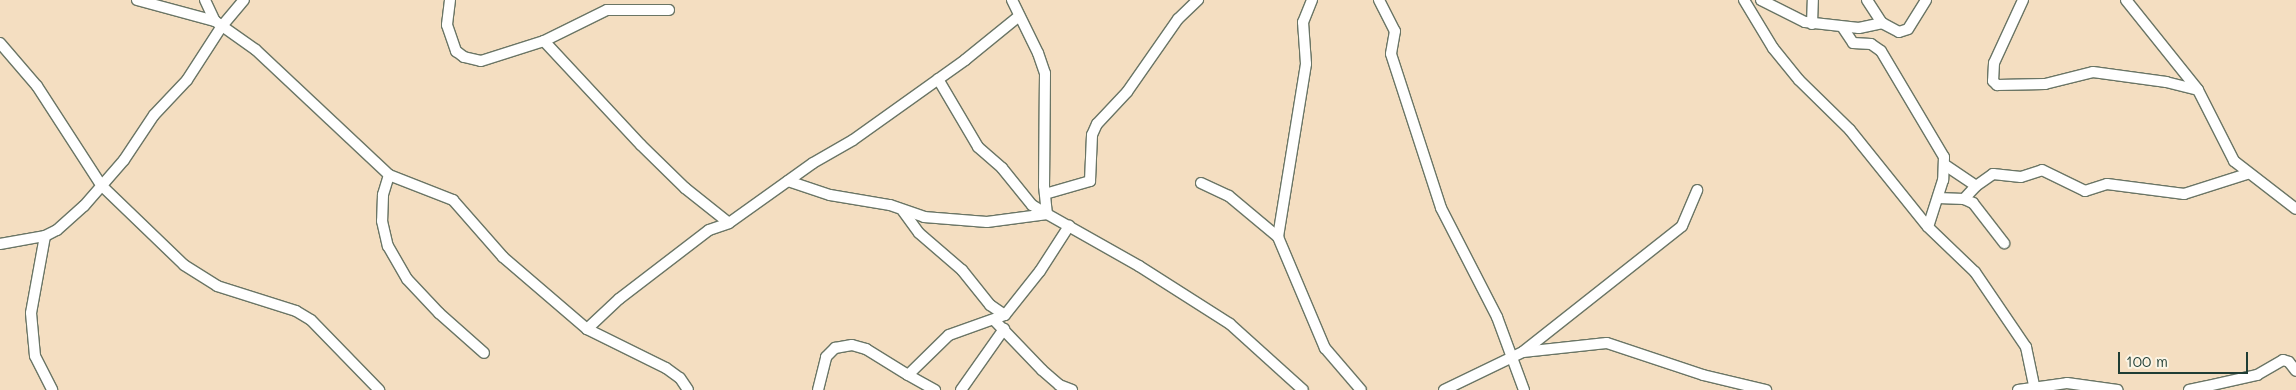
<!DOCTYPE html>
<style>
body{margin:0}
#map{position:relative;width:2296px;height:390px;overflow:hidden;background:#f4dec1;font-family:Mali,sans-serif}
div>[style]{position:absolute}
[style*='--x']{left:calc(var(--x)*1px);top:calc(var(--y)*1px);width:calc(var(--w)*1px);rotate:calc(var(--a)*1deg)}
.roads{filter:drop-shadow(1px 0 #6a7565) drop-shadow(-1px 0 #6a7565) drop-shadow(0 1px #6a7565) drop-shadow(0 -1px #6a7565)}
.minor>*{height:10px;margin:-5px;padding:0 5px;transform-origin:5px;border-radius:5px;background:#fff}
span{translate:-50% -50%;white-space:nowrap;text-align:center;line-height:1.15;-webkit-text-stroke:4px #fcf5e5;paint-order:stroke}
.scale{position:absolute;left:2118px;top:352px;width:130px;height:22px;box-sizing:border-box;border:2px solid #1f3d34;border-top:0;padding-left:6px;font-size:15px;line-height:18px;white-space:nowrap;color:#1f3d34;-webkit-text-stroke:4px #fcf5e5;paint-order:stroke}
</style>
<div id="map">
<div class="roads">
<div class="minor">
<i style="--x:137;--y:0;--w:81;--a:15.1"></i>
<i style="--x:205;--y:0;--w:23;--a:65"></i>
<i style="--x:215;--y:21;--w:50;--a:35.3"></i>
<i style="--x:256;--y:50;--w:183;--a:43.2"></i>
<i style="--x:389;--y:175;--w:69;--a:21.3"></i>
<i style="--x:453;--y:200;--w:76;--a:48.7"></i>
<i style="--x:503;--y:257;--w:111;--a:40.6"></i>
<i style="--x:587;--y:329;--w:88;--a:26.3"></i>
<i style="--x:666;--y:368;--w:17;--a:36"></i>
<i style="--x:680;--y:378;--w:14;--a:56"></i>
<i style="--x:450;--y:0;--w:25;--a:97"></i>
<i style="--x:447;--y:25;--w:28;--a:71"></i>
<i style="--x:456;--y:51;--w:10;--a:37"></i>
<i style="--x:464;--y:57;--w:17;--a:13"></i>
<i style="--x:481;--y:61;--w:66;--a:-17.6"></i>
<i style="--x:544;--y:41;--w:70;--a:-26.2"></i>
<i style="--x:607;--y:10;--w:62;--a:0"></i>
<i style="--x:1012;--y:0;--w:59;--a:63.9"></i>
<i style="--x:1038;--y:53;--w:21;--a:71"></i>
<i style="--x:1045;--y:73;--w:113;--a:90.5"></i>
<i style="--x:1044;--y:186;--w:28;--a:84"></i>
<i style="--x:1047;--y:214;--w:106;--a:29.5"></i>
<i style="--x:1139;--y:266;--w:108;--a:32.5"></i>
<i style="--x:1230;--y:324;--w:98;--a:42.1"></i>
<i style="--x:1312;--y:0;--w:24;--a:112"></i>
<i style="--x:1303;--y:22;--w:42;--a:85.9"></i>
<i style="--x:1306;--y:64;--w:175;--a:99.2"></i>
<i style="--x:1278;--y:237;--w:121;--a:67.1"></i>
<i style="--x:1325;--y:348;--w:55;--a:49.4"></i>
<i style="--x:1379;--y:0;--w:35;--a:63"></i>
<i style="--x:1395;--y:31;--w:23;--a:100"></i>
<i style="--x:1391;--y:54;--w:162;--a:72"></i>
<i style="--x:1441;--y:208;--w:123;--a:62.8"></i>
<i style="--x:1497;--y:317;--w:78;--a:69.7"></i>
<i style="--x:1744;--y:0;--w:56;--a:58.9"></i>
<i style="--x:1773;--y:48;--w:41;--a:50.9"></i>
<i style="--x:1799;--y:80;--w:71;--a:44.4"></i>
<i style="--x:1850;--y:130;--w:124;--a:51.2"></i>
<i style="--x:1928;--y:227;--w:65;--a:43.8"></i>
<i style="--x:1975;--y:272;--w:91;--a:55.8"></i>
<i style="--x:2026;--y:347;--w:44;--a:78.2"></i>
<i style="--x:1761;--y:0;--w:49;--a:26.6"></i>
<i style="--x:1805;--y:22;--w:54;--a:6.3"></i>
<i style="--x:1859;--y:28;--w:24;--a:-12"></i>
<i style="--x:1882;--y:23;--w:19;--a:28"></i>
<i style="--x:1899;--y:32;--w:9;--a:-18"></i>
<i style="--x:1908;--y:29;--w:34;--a:-58"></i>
<i style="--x:1867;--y:0;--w:27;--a:57"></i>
<i style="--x:2023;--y:0;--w:69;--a:114.7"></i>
<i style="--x:1994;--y:63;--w:18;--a:93"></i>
<i style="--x:1993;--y:81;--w:6;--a:45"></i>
<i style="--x:1997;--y:85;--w:48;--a:-1.2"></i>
<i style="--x:2045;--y:84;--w:49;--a:-14"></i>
<i style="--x:2093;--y:72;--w:74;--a:7.8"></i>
<i style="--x:2166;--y:82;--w:33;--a:14"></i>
<i style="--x:2126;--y:0;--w:115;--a:51.3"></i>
<i style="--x:2198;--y:90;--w:80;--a:63.1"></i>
<i style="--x:2234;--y:161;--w:78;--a:37.7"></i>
<i style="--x:1812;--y:24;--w:24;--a:-88"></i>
<i style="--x:1843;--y:28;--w:18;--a:56"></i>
<i style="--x:1853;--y:43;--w:18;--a:3"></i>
<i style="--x:1871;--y:44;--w:12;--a:35"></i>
<i style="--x:1881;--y:51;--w:123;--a:59.3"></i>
<i style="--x:1944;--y:157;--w:23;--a:92"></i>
<i style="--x:1943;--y:180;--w:49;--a:107.7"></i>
<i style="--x:544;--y:41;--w:142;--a:47"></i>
<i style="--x:641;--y:145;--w:62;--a:44.3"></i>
<i style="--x:685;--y:188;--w:56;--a:38.5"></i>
<i style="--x:0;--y:43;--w:57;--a:49.3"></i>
<i style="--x:37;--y:86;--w:118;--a:57.1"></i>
<i style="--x:101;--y:185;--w:115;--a:43.9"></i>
<i style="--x:184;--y:265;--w:39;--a:32"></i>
<i style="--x:217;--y:286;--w:83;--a:17.6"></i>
<i style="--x:296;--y:311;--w:17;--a:31"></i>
<i style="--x:311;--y:320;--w:98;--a:45.8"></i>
<i style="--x:938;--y:79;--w:79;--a:59.5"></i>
<i style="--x:978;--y:147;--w:32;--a:41"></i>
<i style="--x:1002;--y:168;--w:48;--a:51"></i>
<i style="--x:1032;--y:205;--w:17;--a:31"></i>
<i style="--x:1945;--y:165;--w:37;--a:34"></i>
<i style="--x:1976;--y:186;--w:18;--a:133"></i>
<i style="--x:389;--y:175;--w:21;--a:107"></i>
<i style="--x:383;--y:195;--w:26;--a:92"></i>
<i style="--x:382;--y:221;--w:26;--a:77"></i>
<i style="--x:388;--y:246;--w:38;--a:60"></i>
<i style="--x:407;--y:279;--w:47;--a:46.7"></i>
<i style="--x:439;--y:313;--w:60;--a:41.6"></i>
<i style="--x:788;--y:181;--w:44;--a:18.4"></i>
<i style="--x:830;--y:195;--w:61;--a:9.5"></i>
<i style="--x:890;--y:205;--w:36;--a:19"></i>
<i style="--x:924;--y:217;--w:63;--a:4.5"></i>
<i style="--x:987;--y:222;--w:61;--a:-7.6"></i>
<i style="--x:1201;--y:183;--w:31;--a:25"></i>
<i style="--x:1229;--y:196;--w:64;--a:39.9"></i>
<i style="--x:1976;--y:186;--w:21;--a:-35"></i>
<i style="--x:1993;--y:174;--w:28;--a:6"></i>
<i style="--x:2021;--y:177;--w:22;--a:-18"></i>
<i style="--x:2042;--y:170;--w:48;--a:26"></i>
<i style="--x:2085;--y:191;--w:23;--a:-18"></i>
<i style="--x:2107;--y:184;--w:78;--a:7.4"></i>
<i style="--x:2184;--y:194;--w:66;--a:-17.6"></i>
<i style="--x:1045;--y:194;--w:47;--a:-16.1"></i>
<i style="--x:1090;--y:181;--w:46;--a:-87.5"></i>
<i style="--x:1092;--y:135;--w:12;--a:-66"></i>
<i style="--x:1097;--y:124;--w:44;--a:-46.8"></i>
<i style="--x:1127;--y:92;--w:89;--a:-55.1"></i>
<i style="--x:1178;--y:19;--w:28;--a:-44"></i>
<i style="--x:1938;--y:198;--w:26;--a:2"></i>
<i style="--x:1964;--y:199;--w:10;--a:24"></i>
<i style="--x:1973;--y:203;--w:51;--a:52.2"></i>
<i style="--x:903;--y:211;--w:27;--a:54"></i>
<i style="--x:919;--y:233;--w:57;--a:40.7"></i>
<i style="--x:962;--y:270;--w:45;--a:51.3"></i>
<i style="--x:990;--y:305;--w:18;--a:34"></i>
<i style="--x:45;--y:236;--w:78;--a:100.3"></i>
<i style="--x:31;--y:313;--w:43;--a:84.7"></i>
<i style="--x:35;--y:356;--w:38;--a:63"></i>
<i style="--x:0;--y:244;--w:46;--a:-10.1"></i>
<i style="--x:45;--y:236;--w:13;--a:-27"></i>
<i style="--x:57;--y:230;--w:36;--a:-42"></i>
<i style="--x:84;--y:206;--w:61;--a:-49"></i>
<i style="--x:124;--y:160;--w:54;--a:-56.3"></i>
<i style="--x:154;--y:115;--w:48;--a:-46.7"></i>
<i style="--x:187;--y:80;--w:64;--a:-57.1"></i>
<i style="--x:222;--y:26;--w:34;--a:-50"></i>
<i style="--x:995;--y:321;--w:68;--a:46.2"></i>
<i style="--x:1042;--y:370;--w:23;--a:41"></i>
<i style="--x:1059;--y:385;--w:14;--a:21"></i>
<i style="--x:587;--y:329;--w:44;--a:-43.2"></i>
<i style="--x:619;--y:299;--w:113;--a:-37.5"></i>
<i style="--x:709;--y:230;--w:21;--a:-19"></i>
<i style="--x:729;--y:223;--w:103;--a:-35.5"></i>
<i style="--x:813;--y:163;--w:46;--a:-29.9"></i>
<i style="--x:853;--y:140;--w:138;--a:-35.5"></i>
<i style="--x:965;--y:60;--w:68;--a:-39.1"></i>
<i style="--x:1524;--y:351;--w:201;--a:-38.3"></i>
<i style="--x:1682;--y:226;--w:39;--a:-67"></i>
<i style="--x:908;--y:375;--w:31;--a:29"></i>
<i style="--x:818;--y:390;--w:34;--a:-76"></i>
<i style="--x:826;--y:357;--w:13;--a:-45"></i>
<i style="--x:835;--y:348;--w:17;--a:-10"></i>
<i style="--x:852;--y:345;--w:15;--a:16"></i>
<i style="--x:866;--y:349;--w:49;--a:31.8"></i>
<i style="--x:908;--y:375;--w:57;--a:-44.3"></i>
<i style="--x:949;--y:335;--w:59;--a:-19.7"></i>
<i style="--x:1005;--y:315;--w:56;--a:-51.5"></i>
<i style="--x:1040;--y:271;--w:54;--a:-57.2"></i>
<i style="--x:961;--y:390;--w:75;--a:-54.8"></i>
<i style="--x:1444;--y:390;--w:88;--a:-25.7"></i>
<i style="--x:1523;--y:352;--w:84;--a:-6.1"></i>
<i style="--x:1607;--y:343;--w:101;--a:18.4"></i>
<i style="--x:1703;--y:375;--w:65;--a:13.4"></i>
<i style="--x:2018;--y:390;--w:49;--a:-8.1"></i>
<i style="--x:2067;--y:383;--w:51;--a:7.8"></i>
<i style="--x:2189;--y:390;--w:70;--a:-12.4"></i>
<i style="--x:2257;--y:375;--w:30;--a:-30"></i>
<i style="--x:2283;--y:360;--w:6;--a:18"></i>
<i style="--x:2289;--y:362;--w:11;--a:52"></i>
</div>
</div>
<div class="scale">100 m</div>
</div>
